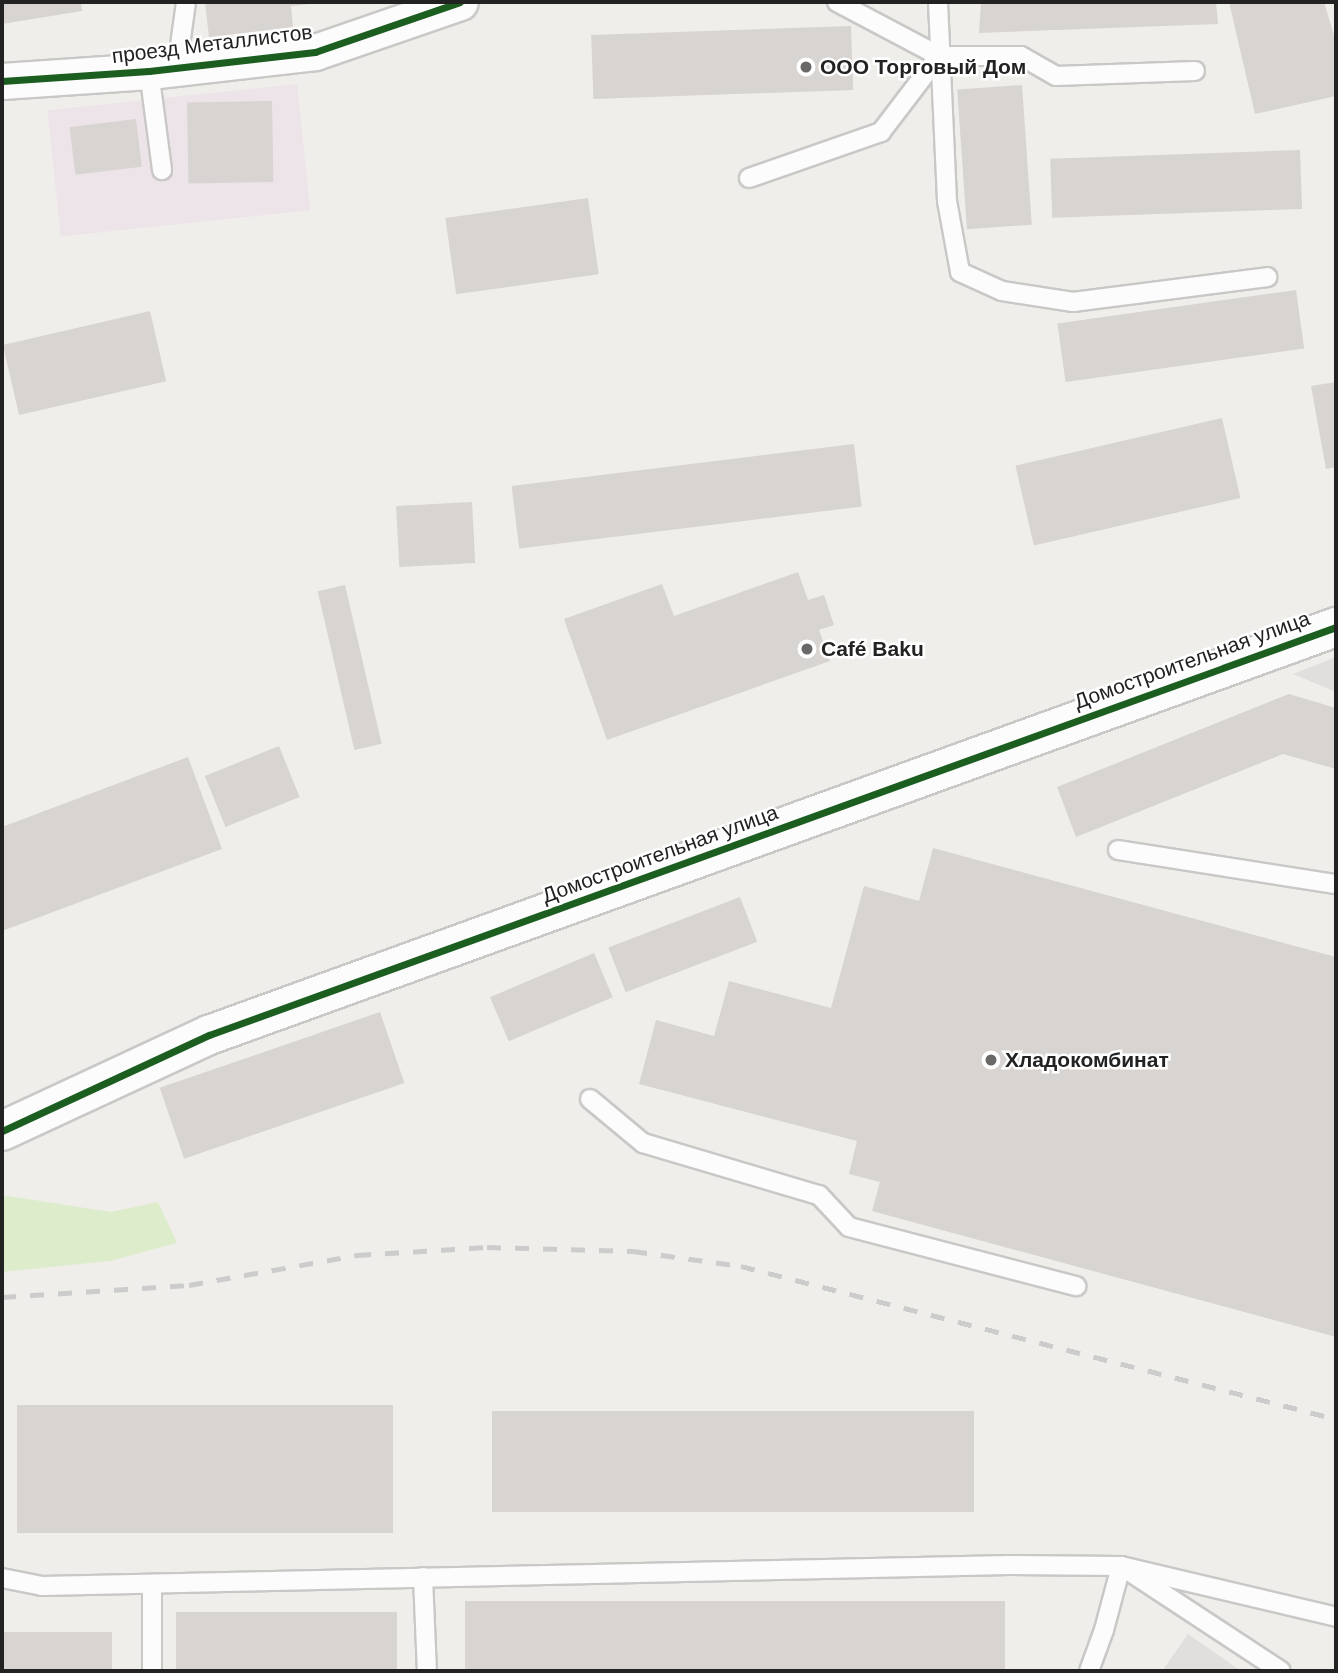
<!DOCTYPE html>
<meta charset="utf-8">
<style>
body{margin:0}
#map{position:relative;width:1338px;height:1673px;overflow:hidden;background:#f0eeeb;font-family:Arial,sans-serif}
div>[style]{position:absolute}
[style*='--x']{left:calc(var(--x)*1px);top:calc(var(--y)*1px);width:calc(var(--w)*1px);rotate:calc(var(--a)*1deg)}
.industrial>*{inset:0;background:#ede4e9;transform-origin:0 0}
.grass>*{inset:0;background:#ddeccb}
.parking>*{inset:0;background:#e0dfde}
.building>*{inset:0;background:#d7d4d2;transform-origin:0 0}
.roads{filter:drop-shadow(2px 0 #c9c8c7) drop-shadow(-2px 0 #c9c8c7) drop-shadow(0 2px #c9c8c7) drop-shadow(0 -2px #c9c8c7)}
.service>*{height:18px;margin:-9px;padding:0 9px;transform-origin:9px;border-radius:9px;background:#fdfcfc}
.minor>*{height:35px;margin:-17.5px;padding:0 17.5px;transform-origin:17.5px;border-radius:17.5px;background:#fdfcfc}
.tertiary>*{height:38px;margin:-19px;padding:0 19px;transform-origin:19px;border-radius:19px;background:#fdfcfc}
.rail>*{height:5px;margin-top:-2.5px;transform-origin:0;background:repeating-linear-gradient(90deg,#ccc 0 14px,transparent 0 28px)}
.cycleway>*{height:7px;margin:-3.5px;padding:0 3.5px;transform-origin:3.5px;border-radius:3.5px;background:#1b5e20}
.dots>*{width:19px;height:19px;translate:-50% -50%;box-sizing:border-box;border:4px solid #fff;border-radius:50%}
span{translate:-50% -50%;white-space:nowrap;text-align:center;line-height:1.15;-webkit-text-stroke:5px #fff;paint-order:stroke}
.street-label{font-size:21px;color:#222}
.poi-label{font-size:21px;color:#222;font-weight:700}
.left{translate:0 -50%;text-align:left}
.frame{position:absolute;inset:0;border:4px solid #222;pointer-events:none}
</style>
<div id="map">
<div class="industrial">
<i style="left:297px;top:84px;width:127px;height:251px;rotate:84deg"></i>
</div>
<div class="grass">
<i style="clip-path:polygon(2px 1195px,111px 1212px,158px 1202px,177px 1243px,110px 1261px,2px 1272px)"></i>
</div>
<div class="parking">
<i style="clip-path:polygon(1336px 657px,1336px 692px,1293px 674px)"></i>
<i style="clip-path:polygon(1188px 1634px,1241px 1671px,1162px 1671px)"></i>
</div>
<div class="building">
<i style="clip-path:polygon(2px 2px,81px 2px,82px 11px,2px 24px)"></i>
<i style="clip-path:polygon(205px 2px,311px 2px,311px 4px,291px 6px,293px 27px,209px 37px)"></i>
<i style="clip-path:polygon(981px 2px,1216px 2px,1218px 24px,979px 33px)"></i>
<i style="clip-path:polygon(1229px 2px,1324px 2px,1336px 42px,1336px 96px,1255px 114px)"></i>
<i style="left:851px;top:26px;width:64px;height:260px;rotate:88deg"></i>
<i style="left:1022px;top:85px;width:140px;height:65px;rotate:86deg"></i>
<i style="left:272px;top:101px;width:81px;height:85px;rotate:89deg"></i>
<i style="left:136px;top:119px;width:48px;height:67px;rotate:83deg"></i>
<i style="left:1300px;top:150px;width:59px;height:250px;rotate:88deg"></i>
<i style="left:588px;top:198px;width:77px;height:144px;rotate:82deg"></i>
<i style="left:1296px;top:290px;width:59px;height:241px;rotate:82deg"></i>
<i style="left:150px;top:311px;width:72px;height:151px;rotate:77deg"></i>
<i style="clip-path:polygon(1336px 382px,1336px 467px,1326px 469px,1311px 386px)"></i>
<i style="left:1222px;top:418px;width:82px;height:212px;rotate:77deg"></i>
<i style="left:854px;top:444px;width:63px;height:345px;rotate:83deg"></i>
<i style="left:472px;top:502px;width:61px;height:76px;rotate:87deg"></i>
<i style="clip-path:polygon(798px 572px,808px 600px,824px 595px,834px 625px,819px 630px,830px 661px,607px 740px,564px 619px,662px 584px,674px 616px)"></i>
<i style="left:345px;top:585px;width:163px;height:28px;rotate:77deg"></i>
<i style="clip-path:polygon(1289px 694px,1336px 708px,1336px 769px,1283px 754px,1076px 837px,1057px 787px)"></i>
<i style="left:279px;top:746px;width:55px;height:80px;rotate:68deg"></i>
<i style="clip-path:polygon(188px 757px,222px 849px,2px 931px,2px 827px)"></i>
<i style="clip-path:polygon(933px 848px,1336px 957px,1336px 1337px,872px 1211px,880px 1182px,849px 1174px,857px 1141px,639px 1084px,656px 1020px,714px 1036px,729px 981px,831px 1008px,864px 886px,919px 901px)"></i>
<i style="left:740px;top:897px;width:48px;height:141px;rotate:69deg"></i>
<i style="left:594px;top:953px;width:48px;height:113px;rotate:67deg"></i>
<i style="left:380px;top:1012px;width:75px;height:233px;rotate:71deg"></i>
<i style="left:17px;top:1405px;width:376px;height:128px"></i>
<i style="left:492px;top:1411px;width:482px;height:101px"></i>
<i style="left:465px;top:1601px;width:540px;height:70px"></i>
<i style="left:176px;top:1612px;width:221px;height:59px"></i>
<i style="left:2px;top:1632px;width:110px;height:39px"></i>
</div>
<div class="roads">
<div class="service">
<i style="--x:837;--y:2;--w:115;--a:27.9"></i>
<i style="--x:939;--y:56;--w:82;--a:0"></i>
<i style="--x:1021;--y:56;--w:40;--a:29.7"></i>
<i style="--x:1056;--y:76;--w:139;--a:-2.1"></i>
<i style="--x:938;--y:2;--w:199;--a:87.4"></i>
<i style="--x:947;--y:201;--w:72;--a:79.6"></i>
<i style="--x:960;--y:272;--w:46;--a:24.3"></i>
<i style="--x:1002;--y:291;--w:72;--a:8.8"></i>
<i style="--x:1073;--y:302;--w:196;--a:-7.3"></i>
<i style="--x:177;--y:67;--w:66;--a:-82.1"></i>
<i style="--x:149;--y:71;--w:100;--a:82.5"></i>
<i style="--x:749;--y:178;--w:140;--a:-19.2"></i>
<i style="--x:881;--y:132;--w:96;--a:-52.7"></i>
<i style="--x:1118;--y:850;--w:221;--a:8.9"></i>
<i style="--x:590;--y:1099;--w:69;--a:39.7"></i>
<i style="--x:643;--y:1143;--w:184;--a:16.5"></i>
<i style="--x:819;--y:1195;--w:44;--a:46.8"></i>
<i style="--x:849;--y:1227;--w:235;--a:14.6"></i>
<i style="--x:423;--y:1577;--w:94;--a:87.6"></i>
<i style="--x:2;--y:1578;--w:41;--a:11.3"></i>
<i style="--x:42;--y:1586;--w:967;--a:-1.24"></i>
<i style="--x:1009;--y:1565;--w:112;--a:0.5"></i>
<i style="--x:1121;--y:1566;--w:191;--a:33.3"></i>
<i style="--x:152;--y:1584;--w:87;--a:90"></i>
<i style="--x:1089;--y:1671;--w:44;--a:-69.9"></i>
<i style="--x:1104;--y:1630;--w:66;--a:-75.1"></i>
<i style="--x:1121;--y:1566;--w:221;--a:13.3"></i>
</div>
<div class="minor">
<i style="--x:2;--y:81;--w:147;--a:-3.9"></i>
<i style="--x:149;--y:71;--w:167;--a:-6.5"></i>
<i style="--x:315;--y:52;--w:153;--a:-19"></i>
</div>
<div class="tertiary">
<i style="--x:2;--y:1131;--w:228;--a:-24.9"></i>
<i style="--x:209;--y:1035;--w:1199;--a:-19.9"></i>
</div>
</div>
<div class="rail">
<i style="--x:2;--y:1297;--w:187;--a:-3.7"></i>
<i style="--x:189;--y:1285;--w:171;--a:-10.1"></i>
<i style="--x:357;--y:1255;--w:130;--a:-3.5"></i>
<i style="--x:487;--y:1247;--w:146;--a:1.6"></i>
<i style="--x:633;--y:1251;--w:109;--a:7.9"></i>
<i style="--x:741;--y:1266;--w:614;--a:14.42"></i>
</div>
<div class="cycleway">
<i style="--x:2;--y:81;--w:147;--a:-3.9"></i>
<i style="--x:149;--y:71;--w:167;--a:-6.5"></i>
<i style="--x:315;--y:52;--w:153;--a:-19"></i>
<i style="--x:2;--y:1131;--w:228;--a:-24.9"></i>
<i style="--x:209;--y:1035;--w:1199;--a:-19.9"></i>
</div>
<div class="dots">
<i style="left:806px;top:67px;background:#6a6968"></i>
<i style="left:807px;top:649px;background:#6a6968"></i>
<i style="left:991px;top:1060px;background:#6a6968"></i>
</div>
<div class="street-label">
<span style="left:212px;top:44px;rotate:-7deg">проезд Металлистов</span>
<span style="left:1192px;top:660px;rotate:-20deg">Домостроительная улица</span>
<span style="left:660px;top:854px;rotate:-20deg">Домостроительная улица</span>
</div>
<div class="poi-label">
<span class="left" style="left:820px;top:67px">ООО Торговый Дом</span>
<span class="left" style="left:821px;top:649px">Café Baku</span>
<span class="left" style="left:1005px;top:1060px">Хладокомбинат</span>
</div>
<div class="frame"></div>
</div>
